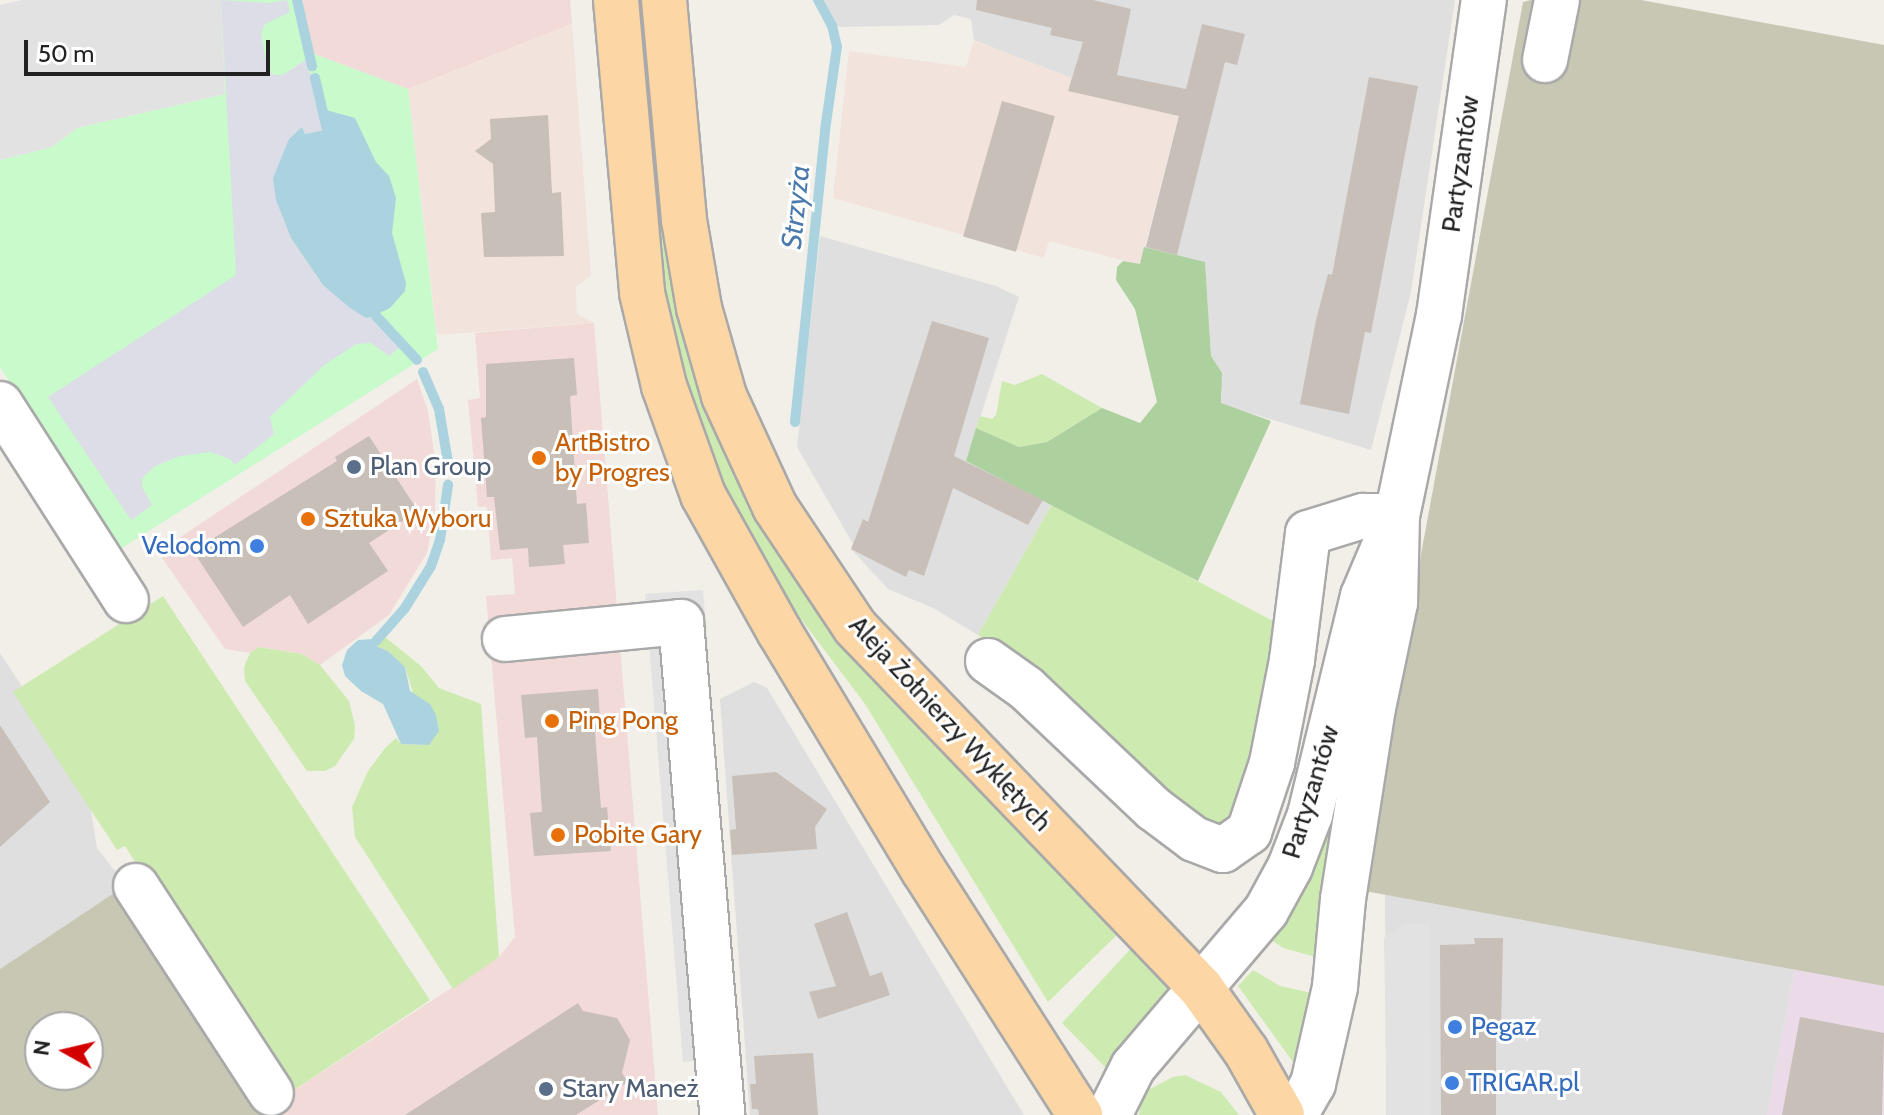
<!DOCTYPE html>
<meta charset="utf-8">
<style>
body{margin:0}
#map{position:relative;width:1884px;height:1115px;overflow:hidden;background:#f2efe9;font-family:Cabin,sans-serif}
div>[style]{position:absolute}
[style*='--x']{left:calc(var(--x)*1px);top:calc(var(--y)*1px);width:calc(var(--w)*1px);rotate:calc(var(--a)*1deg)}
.residential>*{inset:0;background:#e0dfdf}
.commercial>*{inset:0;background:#f2dad9}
.industrial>*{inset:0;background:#ebdbe8}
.military>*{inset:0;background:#f3e3dd}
.construction>*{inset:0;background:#c7c7b4}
.grass>*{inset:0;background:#cdebb0}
.forest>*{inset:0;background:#add19e}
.park>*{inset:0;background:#c8facc}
.parking>*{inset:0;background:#e2e2e2}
.plaza>*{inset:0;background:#dddde8}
.water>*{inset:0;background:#aad3df}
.stream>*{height:10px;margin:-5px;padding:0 5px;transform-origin:5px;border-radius:5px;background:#aad3df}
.building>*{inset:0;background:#c7bfb8;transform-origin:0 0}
.roads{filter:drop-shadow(2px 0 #a9a9a9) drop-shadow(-2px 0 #a9a9a9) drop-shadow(0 2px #a9a9a9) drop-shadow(0 -2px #a9a9a9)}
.minor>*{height:44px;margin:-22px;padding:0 22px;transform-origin:22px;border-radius:22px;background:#fff}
.major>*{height:44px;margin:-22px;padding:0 22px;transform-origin:22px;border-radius:22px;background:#fcd6a4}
.dots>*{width:22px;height:22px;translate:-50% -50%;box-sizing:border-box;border:4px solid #fff;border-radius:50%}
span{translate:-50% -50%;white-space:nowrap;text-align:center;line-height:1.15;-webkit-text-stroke:6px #fff;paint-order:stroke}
.street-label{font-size:26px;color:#222}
.food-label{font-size:26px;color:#c56008}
.left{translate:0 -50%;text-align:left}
.service-label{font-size:26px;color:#4e5e75}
.shop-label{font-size:26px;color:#366cbe}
.right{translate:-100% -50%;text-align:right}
.water-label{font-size:28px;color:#4a7aab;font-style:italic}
.north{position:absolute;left:24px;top:1011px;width:80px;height:80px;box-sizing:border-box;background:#fff;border:2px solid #a7a7a7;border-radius:50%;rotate:278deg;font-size:22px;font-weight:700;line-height:32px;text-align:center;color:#222}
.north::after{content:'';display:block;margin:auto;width:28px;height:36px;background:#d40000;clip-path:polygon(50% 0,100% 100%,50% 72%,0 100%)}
.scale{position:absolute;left:24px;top:40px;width:246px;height:36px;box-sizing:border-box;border:4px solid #222;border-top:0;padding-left:10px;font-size:24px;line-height:28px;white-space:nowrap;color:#222;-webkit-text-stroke:6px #fff;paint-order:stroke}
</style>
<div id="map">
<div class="residential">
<i style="clip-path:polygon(824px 0,1455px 0,1411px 292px,1371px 450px,1221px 404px,1222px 393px,1211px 356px,1205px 263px,1145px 248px,1179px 115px,1068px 91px,1071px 78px,974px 40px,971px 19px,954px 15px,939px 25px,842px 27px,837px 26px)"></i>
<i style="clip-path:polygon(820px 236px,996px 286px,1019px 297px,966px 461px,1052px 504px,978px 635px,933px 608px,888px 589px,851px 549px,853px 544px,797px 447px)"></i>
<i style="clip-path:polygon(0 653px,87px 785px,97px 848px,126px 885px,0 969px)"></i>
<i style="clip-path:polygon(754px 682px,767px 688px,1024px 1115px,750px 1115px,720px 699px)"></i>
<i style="clip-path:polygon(1385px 894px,1795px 968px,1767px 1115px,1386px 1115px)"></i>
</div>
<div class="commercial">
<i style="clip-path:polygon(302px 0,570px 0,572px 24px,408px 89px,314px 54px)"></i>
<i style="clip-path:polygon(594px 323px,658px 1115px,277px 1115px,285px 1096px,499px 957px,515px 937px,486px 596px,515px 594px,512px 558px,491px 560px,487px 507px,478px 507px,468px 400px,480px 398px,475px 333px)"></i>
<i style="clip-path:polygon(417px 379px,428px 411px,436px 466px,435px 512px,427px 553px,389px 615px,320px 665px,302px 654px,259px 647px,250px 653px,225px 649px,158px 552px)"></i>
</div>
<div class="industrial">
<i style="clip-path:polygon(1795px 968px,1884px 986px,1884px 1115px,1767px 1115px)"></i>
</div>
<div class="military">
<i style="clip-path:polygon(572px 24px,591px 275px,576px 287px,577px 314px,594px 323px,437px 335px,408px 89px)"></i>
<i style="clip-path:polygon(974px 40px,1071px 78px,1069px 91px,1179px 115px,1140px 265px,1049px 241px,1044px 258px,833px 198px,849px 51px,966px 67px)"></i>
</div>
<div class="construction">
<i style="clip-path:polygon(1531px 0,1641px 0,1884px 45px,1884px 986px,1359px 890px,1523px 2px)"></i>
<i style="clip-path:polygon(evenodd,126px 885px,277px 1115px,0 1115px,0 969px,126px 885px,40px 1027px,88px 1027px,88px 1075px,40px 1075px,40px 1027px)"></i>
</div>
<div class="grass">
<i style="clip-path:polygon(635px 0,643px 0,687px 342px,717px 436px,750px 507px,833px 634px,928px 737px,1120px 932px,1048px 1002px,865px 704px,756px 559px,703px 453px,662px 288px)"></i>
<i style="clip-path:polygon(1042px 374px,1102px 408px,1047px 442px,1019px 447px,976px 428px,980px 416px,992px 419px,996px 415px,1002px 381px,1015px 385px)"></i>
<i style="clip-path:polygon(1052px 504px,1288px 629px,1245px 821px,1203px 833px,1004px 649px,978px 635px)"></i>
<i style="clip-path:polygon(163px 596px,430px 1000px,285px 1096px,125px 846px,117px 850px,13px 692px)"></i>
<i style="clip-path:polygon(385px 637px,421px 666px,439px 688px,481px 704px,499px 957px,453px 989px,355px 837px,352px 807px,368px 771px,385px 748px,396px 738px,401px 744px,429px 745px,405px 667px,388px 651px,376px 646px)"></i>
<i style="clip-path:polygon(259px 647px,302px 654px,320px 665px,349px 701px,355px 726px,354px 739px,335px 766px,325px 771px,307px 771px,245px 681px,244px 667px,250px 653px)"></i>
<i style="clip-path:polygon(1331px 820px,1332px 826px,1323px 959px,1283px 948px,1270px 939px,1285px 920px,1316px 862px)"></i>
<i style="clip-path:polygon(1134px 945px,1170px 989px,1112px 1067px,1105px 1067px,1062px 1023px)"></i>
<i style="clip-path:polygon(1253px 970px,1280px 986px,1316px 994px,1298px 1069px,1238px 986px)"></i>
<i style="clip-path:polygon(1185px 1075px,1221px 1092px,1239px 1115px,1139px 1115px,1142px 1093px,1173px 1077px)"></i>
</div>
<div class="forest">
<i style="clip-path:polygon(1144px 247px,1205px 262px,1211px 356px,1222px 373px,1221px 403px,1271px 421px,1198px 581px,966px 461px,976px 428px,1019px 447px,1047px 442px,1102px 408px,1140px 423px,1157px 402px,1135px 309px,1116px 280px,1117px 267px,1123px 261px,1140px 264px)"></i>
</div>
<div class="park">
<i style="clip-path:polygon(221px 0,302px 0,314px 54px,408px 89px,438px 349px,117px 551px,0 367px,0 160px,52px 147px,77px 128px,225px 94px)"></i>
</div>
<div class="parking">
<i style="clip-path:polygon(22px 0,221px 0,225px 94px,77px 128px,52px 147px,0 160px,0 5px)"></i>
<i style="clip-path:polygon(703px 590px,708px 649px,703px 653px,732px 1059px,683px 1062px,645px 594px)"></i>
<i style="clip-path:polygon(1405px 924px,1430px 924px,1431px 1115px,1387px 1115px,1384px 938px)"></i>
</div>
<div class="plaza">
<i style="clip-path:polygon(221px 0,269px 3px,287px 0,290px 12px,265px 24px,261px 34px,268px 71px,274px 75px,283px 75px,307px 59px,324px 131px,305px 135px,303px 128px,291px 238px,323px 285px,366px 318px,372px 317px,400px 347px,389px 356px,371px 343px,356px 344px,323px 366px,270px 417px,274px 434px,235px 465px,230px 459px,210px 452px,180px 456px,155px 466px,142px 478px,142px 487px,152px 505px,131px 520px,48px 397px,236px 275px)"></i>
</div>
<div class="water">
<i style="clip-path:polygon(326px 110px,355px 118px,376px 162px,389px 176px,396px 198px,392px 233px,406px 283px,405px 291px,390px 308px,371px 317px,366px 318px,350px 308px,323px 285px,291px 238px,276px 200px,273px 178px,289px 139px,302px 127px,305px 134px,330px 129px)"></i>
<i style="clip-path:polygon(373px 639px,376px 646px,388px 651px,405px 667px,410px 691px,430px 704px,436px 715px,439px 731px,429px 745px,401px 744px,383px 704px,361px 691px,345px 676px,342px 665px,347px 650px,358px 640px)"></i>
</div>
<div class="stream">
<i style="--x:297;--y:0;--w:68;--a:77.2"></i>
<i style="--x:315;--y:78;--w:53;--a:77"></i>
<i style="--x:376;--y:316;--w:60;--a:47"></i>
<i style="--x:423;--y:372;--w:40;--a:66.6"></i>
<i style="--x:439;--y:409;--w:60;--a:80.4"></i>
<i style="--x:795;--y:422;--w:294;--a:-84.1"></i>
<i style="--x:825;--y:130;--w:84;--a:-81.8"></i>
<i style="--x:837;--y:47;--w:22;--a:-103"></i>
<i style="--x:832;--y:26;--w:30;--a:-118"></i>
<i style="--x:376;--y:641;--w:44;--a:-48.7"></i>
<i style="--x:405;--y:608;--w:49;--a:-58.2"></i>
<i style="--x:431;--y:566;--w:28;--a:-71"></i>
<i style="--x:440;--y:540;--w:56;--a:-81.7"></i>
</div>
<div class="building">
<i style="clip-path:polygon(977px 0,1093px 0,1131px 9px,1117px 75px,1186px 89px,1202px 24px,1245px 34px,1237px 65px,1225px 62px,1177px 255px,1146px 247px,1179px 116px,1068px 91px,1083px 42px,1050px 35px,1052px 28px,976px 10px)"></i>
<i style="clip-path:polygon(1369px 77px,1418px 86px,1371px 333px,1365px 332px,1349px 414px,1300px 404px,1316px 320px,1328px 274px,1332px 275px)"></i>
<i style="left:1002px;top:101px;width:55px;height:141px;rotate:16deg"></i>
<i style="clip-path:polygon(548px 115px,552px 193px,561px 192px,564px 256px,484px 257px,481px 213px,495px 212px,493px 164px,475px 151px,491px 139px,490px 119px)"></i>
<i style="clip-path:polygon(932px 321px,989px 338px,954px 456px,1043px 500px,1028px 525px,953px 488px,924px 576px,909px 570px,906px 577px,851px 549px,863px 519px,868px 522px)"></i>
<i style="clip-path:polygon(574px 358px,577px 395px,570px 396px,577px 504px,586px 503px,589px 543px,563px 545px,565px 564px,529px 567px,528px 548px,500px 550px,494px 497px,487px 497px,481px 418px,486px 417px,486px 364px)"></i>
<i style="clip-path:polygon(369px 436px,418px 511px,369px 543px,388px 571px,308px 624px,290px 595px,243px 627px,193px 551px,337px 461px,335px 457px)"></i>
<i style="clip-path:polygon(598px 689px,601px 732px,595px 732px,601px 808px,607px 807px,611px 851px,534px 856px,530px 813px,542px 812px,537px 737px,525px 738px,521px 695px)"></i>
<i style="clip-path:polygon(0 725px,50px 802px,0 847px)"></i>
<i style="clip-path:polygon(776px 772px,827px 809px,815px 827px,817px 849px,732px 855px,730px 830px,736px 829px,732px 776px)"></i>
<i style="clip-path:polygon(847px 912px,870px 976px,882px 972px,890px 995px,818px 1019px,809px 992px,836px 986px,814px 924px)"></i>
<i style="clip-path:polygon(1474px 938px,1503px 938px,1501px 1031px,1496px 1031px,1496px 1115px,1441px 1115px,1440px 945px,1475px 944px)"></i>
<i style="clip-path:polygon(578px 1003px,583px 1011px,617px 1018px,630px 1040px,622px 1073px,628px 1082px,576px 1115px,405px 1115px)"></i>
<i style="clip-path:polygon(1800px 1017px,1884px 1033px,1882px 1115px,1782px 1115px)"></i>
<i style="clip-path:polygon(813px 1053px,818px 1115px,759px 1115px,758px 1109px,752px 1109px,750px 1084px,756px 1084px,754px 1056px)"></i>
</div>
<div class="roads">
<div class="minor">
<i style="--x:1545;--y:60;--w:61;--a:-78.7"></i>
<i style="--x:0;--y:404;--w:233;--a:57.3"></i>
<i style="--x:505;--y:639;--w:177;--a:-5.5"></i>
<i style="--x:681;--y:622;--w:495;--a:85.2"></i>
<i style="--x:988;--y:661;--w:47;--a:35.4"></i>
<i style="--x:1026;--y:688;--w:176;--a:43.4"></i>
<i style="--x:1154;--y:809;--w:50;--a:36.9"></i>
<i style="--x:1194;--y:839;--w:31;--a:21"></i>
<i style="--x:1223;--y:850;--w:32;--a:-35"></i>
<i style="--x:1249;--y:832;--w:73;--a:-71.6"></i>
<i style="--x:1272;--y:763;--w:105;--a:-79"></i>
<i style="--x:1292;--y:660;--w:128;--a:-82.8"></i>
<i style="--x:1308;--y:533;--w:58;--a:-17.2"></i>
<i style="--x:1363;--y:516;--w:34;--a:0"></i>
<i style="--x:136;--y:886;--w:247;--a:56.9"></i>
<i style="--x:1109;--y:1115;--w:54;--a:-63.4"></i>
<i style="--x:1133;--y:1067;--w:205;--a:-49.6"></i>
<i style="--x:1266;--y:911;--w:50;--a:-61.4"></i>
<i style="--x:1290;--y:867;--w:56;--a:-69"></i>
<i style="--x:1310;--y:815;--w:225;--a:-76.4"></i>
<i style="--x:1363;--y:596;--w:64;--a:-67"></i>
<i style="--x:1295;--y:1115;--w:36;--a:-60"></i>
<i style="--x:1313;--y:1084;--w:99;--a:-77.2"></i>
<i style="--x:1335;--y:987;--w:88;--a:-84.8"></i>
<i style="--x:1343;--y:899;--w:193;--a:-81.1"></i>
<i style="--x:1373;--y:708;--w:107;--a:-78.2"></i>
<i style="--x:1395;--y:603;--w:87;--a:-88.7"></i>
<i style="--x:1397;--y:516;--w:205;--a:-78.2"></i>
<i style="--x:1439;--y:315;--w:318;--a:-81.9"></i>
</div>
<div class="major">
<i style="--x:616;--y:0;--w:294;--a:84.9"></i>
<i style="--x:642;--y:293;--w:96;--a:76.7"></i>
<i style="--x:664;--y:386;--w:116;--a:70.3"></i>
<i style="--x:703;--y:495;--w:156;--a:60.8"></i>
<i style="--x:779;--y:631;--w:280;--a:58.9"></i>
<i style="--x:924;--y:871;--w:290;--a:57.4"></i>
<i style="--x:664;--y:0;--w:221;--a:84.8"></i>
<i style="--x:684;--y:220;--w:89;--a:80.3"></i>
<i style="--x:699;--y:308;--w:91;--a:74.1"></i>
<i style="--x:724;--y:396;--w:122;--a:65.3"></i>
<i style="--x:775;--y:507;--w:144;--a:56.3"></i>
<i style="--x:855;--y:627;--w:500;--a:46.22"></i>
<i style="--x:1201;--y:988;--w:77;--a:54.5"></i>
<i style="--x:1246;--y:1051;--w:73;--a:60.6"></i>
</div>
</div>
<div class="dots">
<i style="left:539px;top:458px;background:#e8710a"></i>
<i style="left:354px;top:467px;background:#5c6f8a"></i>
<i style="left:308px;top:519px;background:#e8710a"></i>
<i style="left:257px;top:546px;background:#3f7fe0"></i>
<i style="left:552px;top:721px;background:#e8710a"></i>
<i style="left:558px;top:835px;background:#e8710a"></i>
<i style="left:1455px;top:1027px;background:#3f7fe0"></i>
<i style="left:1452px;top:1083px;background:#3f7fe0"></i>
<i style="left:546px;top:1089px;background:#5c6f8a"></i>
</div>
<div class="street-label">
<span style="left:1461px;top:164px;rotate:-82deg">Partyzantów</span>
<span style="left:950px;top:724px;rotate:47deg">Aleja Żołnierzy Wyklętych</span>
<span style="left:1311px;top:792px;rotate:-73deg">Partyzantów</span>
</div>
<div class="food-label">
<span class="left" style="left:555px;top:458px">ArtBistro<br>by Progres</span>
<span class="left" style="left:324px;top:519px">Sztuka Wyboru</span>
<span class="left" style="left:568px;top:721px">Ping Pong</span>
<span class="left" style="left:574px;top:835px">Pobite Gary</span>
</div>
<div class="service-label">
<span class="left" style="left:370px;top:467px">Plan Group</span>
<span class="left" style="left:562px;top:1089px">Stary Maneż</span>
</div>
<div class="shop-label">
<span class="right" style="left:241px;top:546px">Velodom</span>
<span class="left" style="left:1471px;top:1027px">Pegaz</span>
<span class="left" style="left:1468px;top:1083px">TRIGAR.pl</span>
</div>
<div class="water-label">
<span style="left:795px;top:207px;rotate:-84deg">Strzyża</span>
</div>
<div class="north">N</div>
<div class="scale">50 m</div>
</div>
